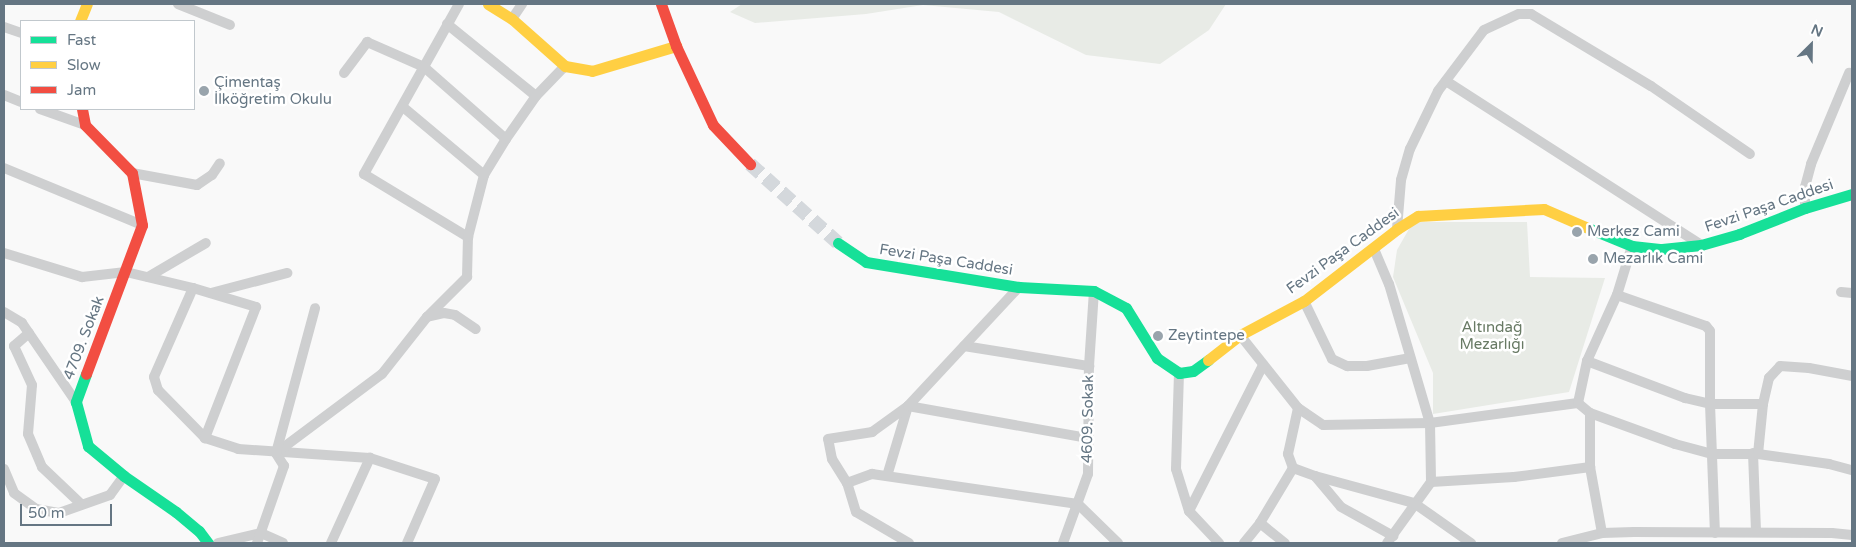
<!DOCTYPE html>
<meta charset="utf-8">
<style>
body{margin:0}
#map{position:relative;width:1856px;height:547px;overflow:hidden;background:#f9f9f9;font-family:"Varela Round",sans-serif}
div>[style]{position:absolute}
[style*='--x']{left:calc(var(--x)*1px);top:calc(var(--y)*1px);width:calc(var(--w)*1px);rotate:calc(var(--a)*1deg)}
.green>*{inset:0;background:#e8ebe6}
.secondary-tunnel>*{height:14px;margin-top:-7px;transform-origin:0;background:repeating-linear-gradient(90deg,#d4d8dc 0 14px,transparent 0 21px)}
.street>*{height:10px;margin:-5px;padding:0 5px;transform-origin:5px;border-radius:5px;background:#cecfd0}
.fast>*{height:11px;margin:-5.5px;padding:0 5.5px;transform-origin:5.5px;border-radius:5.5px;background:#16e098}
.slow>*{height:11px;margin:-5.5px;padding:0 5.5px;transform-origin:5.5px;border-radius:5.5px;background:#ffcf43}
.jam>*{height:11px;margin:-5.5px;padding:0 5.5px;transform-origin:5.5px;border-radius:5.5px;background:#f24e42}
.dots>*{width:14px;height:14px;translate:-50% -50%;box-sizing:border-box;border:2px solid #fff;border-radius:50%}
span{translate:-50% -50%;white-space:nowrap;text-align:center;line-height:1.15;-webkit-text-stroke:5px #fff;paint-order:stroke}
.poi-label{font-size:15px;color:#657683}
.left{translate:0 -50%;text-align:left}
.street-label{font-size:15px;color:#657683}
.park-label{font-size:15px;color:#687a64}
.frame{position:absolute;inset:0;border:5px solid #657683;pointer-events:none}
.legend{position:absolute;left:20px;top:20px;width:175px;height:90px;box-sizing:border-box;background:#fff;border:1px solid #c1c8cd;margin:0;padding:6px 9px;list-style:none;font-size:15px;color:#657683}
.legend li{display:flex;align-items:center;gap:10px;height:25px}
.legend b{width:25px;border:1px solid #c1c8cd}
.north{position:absolute;left:1786px;top:20px;width:50px;height:50px;-webkit-text-stroke:4px #fff;paint-order:stroke;rotate:23deg;font-size:14px;font-weight:700;line-height:20px;text-align:center;color:#657683}
.north::after{content:'';display:block;margin:auto;width:18px;height:22px;background:#657683;clip-path:polygon(50% 0,100% 100%,50% 72%,0 100%)}
.scale{position:absolute;left:20px;top:504px;width:92px;height:22px;box-sizing:border-box;border:2px solid #657683;border-top:0;padding-left:6px;font-size:15px;line-height:18px;white-space:nowrap;color:#657683;-webkit-text-stroke:4px #fff;paint-order:stroke}
</style>
<div id="map">
<div class="green">
<i style="clip-path:polygon(742px 4px,1226px 4px,1209px 30px,1160px 64px,1086px 55px,999px 12px,923px 5px,866px 14px,755px 23px,730px 12px)"></i>
<i style="clip-path:polygon(1413px 222px,1527px 222px,1530px 277px,1605px 278px,1569px 392px,1433px 414px,1433px 373px,1393px 277px,1397px 250px)"></i>
</div>
<div class="secondary-tunnel">
<i style="--x:750;--y:164;--w:118;--a:41.9"></i>
</div>
<div class="street">
<i style="--x:178;--y:4;--w:56;--a:22"></i>
<i style="--x:459;--y:4;--w:195;--a:119.2"></i>
<i style="--x:364;--y:174;--w:122;--a:31.2"></i>
<i style="--x:512;--y:19;--w:18;--a:-56"></i>
<i style="--x:447;--y:24;--w:114;--a:39"></i>
<i style="--x:4;--y:27;--w:18;--a:19"></i>
<i style="--x:344;--y:73;--w:39;--a:-53"></i>
<i style="--x:367;--y:42;--w:62;--a:23.7"></i>
<i style="--x:424;--y:67;--w:109;--a:41.3"></i>
<i style="--x:1446;--y:81;--w:303;--a:32.7"></i>
<i style="--x:4;--y:95;--w:18;--a:22"></i>
<i style="--x:403;--y:107;--w:106;--a:40"></i>
<i style="--x:40;--y:109;--w:48;--a:19.6"></i>
<i style="--x:4;--y:168;--w:149;--a:22.4"></i>
<i style="--x:132;--y:173;--w:66;--a:10.5"></i>
<i style="--x:197;--y:185;--w:18;--a:-34"></i>
<i style="--x:212;--y:175;--w:14;--a:-56"></i>
<i style="--x:1805;--y:208;--w:21;--a:-90"></i>
<i style="--x:1805;--y:187;--w:24;--a:-75"></i>
<i style="--x:1811;--y:164;--w:99;--a:-67.3"></i>
<i style="--x:1397;--y:229;--w:49;--a:-85.3"></i>
<i style="--x:1401;--y:180;--w:32;--a:-74"></i>
<i style="--x:1410;--y:149;--w:64;--a:-64.2"></i>
<i style="--x:1438;--y:91;--w:76;--a:-53"></i>
<i style="--x:1484;--y:30;--w:38;--a:-25"></i>
<i style="--x:1519;--y:14;--w:12;--a:0"></i>
<i style="--x:1531;--y:14;--w:140;--a:31"></i>
<i style="--x:1651;--y:86;--w:120;--a:34.5"></i>
<i style="--x:1374;--y:249;--w:38;--a:67"></i>
<i style="--x:1389;--y:284;--w:145;--a:73.6"></i>
<i style="--x:1430;--y:423;--w:59;--a:89"></i>
<i style="--x:1431;--y:482;--w:75;--a:125.8"></i>
<i style="--x:4;--y:253;--w:82;--a:17.1"></i>
<i style="--x:82;--y:277;--w:44;--a:-6.5"></i>
<i style="--x:126;--y:272;--w:69;--a:13.4"></i>
<i style="--x:193;--y:288;--w:97;--a:113.7"></i>
<i style="--x:154;--y:377;--w:14;--a:73"></i>
<i style="--x:158;--y:390;--w:67;--a:45.6"></i>
<i style="--x:205;--y:438;--w:35;--a:18"></i>
<i style="--x:238;--y:449;--w:132;--a:3.9"></i>
<i style="--x:370;--y:458;--w:68;--a:17.9"></i>
<i style="--x:435;--y:479;--w:70;--a:113.6"></i>
<i style="--x:148;--y:277;--w:67;--a:-30.4"></i>
<i style="--x:193;--y:288;--w:66;--a:16.8"></i>
<i style="--x:256;--y:307;--w:141;--a:111.3"></i>
<i style="--x:1841;--y:292;--w:11;--a:5"></i>
<i style="--x:211;--y:293;--w:79;--a:-14.7"></i>
<i style="--x:1617;--y:295;--w:94;--a:19.2"></i>
<i style="--x:1706;--y:326;--w:6;--a:51"></i>
<i style="--x:1710;--y:331;--w:73;--a:90"></i>
<i style="--x:1710;--y:404;--w:129;--a:87.8"></i>
<i style="--x:1304;--y:301;--w:64;--a:64.2"></i>
<i style="--x:1332;--y:359;--w:17;--a:25"></i>
<i style="--x:1347;--y:366;--w:20;--a:0"></i>
<i style="--x:1367;--y:366;--w:44;--a:-10.5"></i>
<i style="--x:4;--y:312;--w:21;--a:31"></i>
<i style="--x:22;--y:323;--w:96;--a:55.6"></i>
<i style="--x:427;--y:317;--w:57;--a:-45"></i>
<i style="--x:467;--y:277;--w:40;--a:-88.6"></i>
<i style="--x:468;--y:237;--w:64;--a:-75.5"></i>
<i style="--x:484;--y:175;--w:42;--a:-58.6"></i>
<i style="--x:506;--y:139;--w:52;--a:-55.1"></i>
<i style="--x:536;--y:96;--w:42;--a:-46"></i>
<i style="--x:29;--y:333;--w:20;--a:139"></i>
<i style="--x:14;--y:346;--w:43;--a:65.2"></i>
<i style="--x:32;--y:385;--w:49;--a:94.7"></i>
<i style="--x:28;--y:434;--w:36;--a:67"></i>
<i style="--x:42;--y:467;--w:54;--a:43.5"></i>
<i style="--x:1240;--y:335;--w:93;--a:51.5"></i>
<i style="--x:1298;--y:408;--w:30;--a:34"></i>
<i style="--x:1323;--y:425;--w:107;--a:-1.1"></i>
<i style="--x:1430;--y:423;--w:149;--a:-7.7"></i>
<i style="--x:1578;--y:403;--w:43;--a:-77.9"></i>
<i style="--x:1587;--y:361;--w:72;--a:-65.6"></i>
<i style="--x:1617;--y:295;--w:51;--a:-73"></i>
<i style="--x:964;--y:346;--w:127;--a:9.1"></i>
<i style="--x:1587;--y:361;--w:105;--a:20.7"></i>
<i style="--x:1685;--y:398;--w:26;--a:13"></i>
<i style="--x:1710;--y:404;--w:53;--a:0"></i>
<i style="--x:1179;--y:373;--w:96;--a:91.8"></i>
<i style="--x:1176;--y:469;--w:44;--a:72.8"></i>
<i style="--x:1189;--y:511;--w:44;--a:46.8"></i>
<i style="--x:1578;--y:403;--w:16;--a:40"></i>
<i style="--x:1590;--y:413;--w:54;--a:90"></i>
<i style="--x:1590;--y:467;--w:67;--a:79.7"></i>
<i style="--x:1590;--y:413;--w:90;--a:20"></i>
<i style="--x:1675;--y:444;--w:39;--a:15"></i>
<i style="--x:1713;--y:454;--w:45;--a:0"></i>
<i style="--x:1758;--y:454;--w:72;--a:8"></i>
<i style="--x:1829;--y:464;--w:24;--a:15"></i>
<i style="--x:276;--y:453;--w:132;--a:-36.7"></i>
<i style="--x:382;--y:374;--w:73;--a:-51.7"></i>
<i style="--x:427;--y:317;--w:17;--a:-13"></i>
<i style="--x:444;--y:313;--w:11;--a:10"></i>
<i style="--x:455;--y:315;--w:25;--a:34"></i>
<i style="--x:1753;--y:453;--w:79;--a:87.8"></i>
<i style="--x:1758;--y:454;--w:50;--a:-84.3"></i>
<i style="--x:1763;--y:404;--w:27;--a:-77"></i>
<i style="--x:1769;--y:378;--w:16;--a:-47"></i>
<i style="--x:1780;--y:366;--w:29;--a:4"></i>
<i style="--x:1809;--y:368;--w:44;--a:10.5"></i>
<i style="--x:1293;--y:468;--w:23;--a:20"></i>
<i style="--x:1315;--y:476;--w:103;--a:15.3"></i>
<i style="--x:1414;--y:503;--w:70;--a:35.1"></i>
<i style="--x:4;--y:469;--w:26;--a:67"></i>
<i style="--x:14;--y:493;--w:27;--a:36"></i>
<i style="--x:36;--y:509;--w:23;--a:10"></i>
<i style="--x:59;--y:513;--w:54;--a:-19.4"></i>
<i style="--x:110;--y:495;--w:24;--a:-54"></i>
<i style="--x:887;--y:476;--w:73;--a:-73.3"></i>
<i style="--x:908;--y:406;--w:183;--a:10.1"></i>
<i style="--x:1315;--y:476;--w:40;--a:50"></i>
<i style="--x:1341;--y:507;--w:60;--a:29.1"></i>
<i style="--x:1431;--y:482;--w:83;--a:-3.4"></i>
<i style="--x:1514;--y:477;--w:77;--a:-7.5"></i>
<i style="--x:847;--y:483;--w:27;--a:-20"></i>
<i style="--x:872;--y:474;--w:208;--a:8.3"></i>
<i style="--x:1078;--y:504;--w:56;--a:44.3"></i>
<i style="--x:1189;--y:511;--w:164;--a:-63.1"></i>
<i style="--x:1260;--y:523;--w:32;--a:39"></i>
<i style="--x:218;--y:543;--w:44;--a:-13.1"></i>
<i style="--x:261;--y:533;--w:24;--a:24"></i>
<i style="--x:257;--y:543;--w:82;--a:-70.7"></i>
<i style="--x:284;--y:466;--w:15;--a:-122"></i>
<i style="--x:276;--y:453;--w:150;--a:-74.9"></i>
<i style="--x:331;--y:543;--w:94;--a:-65.4"></i>
<i style="--x:909;--y:543;--w:61;--a:-149.7"></i>
<i style="--x:856;--y:512;--w:30;--a:-107"></i>
<i style="--x:847;--y:483;--w:28;--a:-122"></i>
<i style="--x:832;--y:459;--w:20;--a:-101"></i>
<i style="--x:828;--y:439;--w:45;--a:-9"></i>
<i style="--x:872;--y:432;--w:44;--a:-35.8"></i>
<i style="--x:908;--y:406;--w:163;--a:-47"></i>
<i style="--x:1063;--y:543;--w:73;--a:-70.1"></i>
<i style="--x:1088;--y:474;--w:108;--a:-89.5"></i>
<i style="--x:1089;--y:366;--w:75;--a:-86.2"></i>
<i style="--x:1244;--y:543;--w:26;--a:-51"></i>
<i style="--x:1260;--y:523;--w:64;--a:-59"></i>
<i style="--x:1293;--y:468;--w:15;--a:-110"></i>
<i style="--x:1288;--y:454;--w:47;--a:-77.7"></i>
<i style="--x:1562;--y:543;--w:41;--a:-14"></i>
<i style="--x:1602;--y:533;--w:32;--a:-2"></i>
<i style="--x:1634;--y:532;--w:198;--a:0.3"></i>
<i style="--x:1832;--y:533;--w:20;--a:6"></i>
</div>
<div class="fast">
<i style="--x:1588;--y:228;--w:48;--a:22.2"></i>
<i style="--x:1632;--y:246;--w:30;--a:6"></i>
<i style="--x:1662;--y:249;--w:39;--a:-6"></i>
<i style="--x:1701;--y:245;--w:40;--a:-16"></i>
<i style="--x:1739;--y:234;--w:71;--a:-21.5"></i>
<i style="--x:1805;--y:208;--w:49;--a:-16.6"></i>
<i style="--x:838;--y:243;--w:34;--a:34"></i>
<i style="--x:866;--y:262;--w:155;--a:9.3"></i>
<i style="--x:1019;--y:287;--w:75;--a:3.1"></i>
<i style="--x:1094;--y:291;--w:36;--a:28"></i>
<i style="--x:1126;--y:308;--w:59;--a:58.2"></i>
<i style="--x:1157;--y:358;--w:27;--a:34"></i>
<i style="--x:1179;--y:373;--w:14;--a:-8"></i>
<i style="--x:1193;--y:371;--w:19;--a:-36"></i>
<i style="--x:86;--y:374;--w:30;--a:110"></i>
<i style="--x:76;--y:402;--w:46;--a:74.7"></i>
<i style="--x:88;--y:446;--w:47;--a:39.8"></i>
<i style="--x:124;--y:476;--w:63;--a:34.7"></i>
<i style="--x:176;--y:512;--w:30;--a:40"></i>
<i style="--x:199;--y:531;--w:15;--a:53"></i>
</div>
<div class="slow">
<i style="--x:488;--y:4;--w:28;--a:32"></i>
<i style="--x:512;--y:19;--w:71;--a:41.6"></i>
<i style="--x:565;--y:66;--w:27;--a:10"></i>
<i style="--x:592;--y:71;--w:88;--a:-16.6"></i>
<i style="--x:80;--y:21;--w:18;--a:-68"></i>
<i style="--x:1208;--y:360;--w:41;--a:-38"></i>
<i style="--x:1240;--y:335;--w:72;--a:-28"></i>
<i style="--x:1304;--y:301;--w:118;--a:-37.7"></i>
<i style="--x:1397;--y:229;--w:25;--a:-32"></i>
<i style="--x:1418;--y:216;--w:126;--a:-3.2"></i>
<i style="--x:1544;--y:209;--w:48;--a:23.4"></i>
</div>
<div class="jam">
<i style="--x:661;--y:4;--w:45;--a:70.3"></i>
<i style="--x:676;--y:46;--w:87;--a:64.9"></i>
<i style="--x:713;--y:125;--w:54;--a:46.5"></i>
<i style="--x:82;--y:109;--w:16;--a:79"></i>
<i style="--x:85;--y:125;--w:67;--a:45.6"></i>
<i style="--x:132;--y:173;--w:53;--a:79.1"></i>
<i style="--x:142;--y:225;--w:159;--a:110.6"></i>
</div>
<div class="dots">
<i style="left:204px;top:91px;background:#99a4ac"></i>
<i style="left:1577px;top:232px;background:#99a4ac"></i>
<i style="left:1593px;top:259px;background:#99a4ac"></i>
<i style="left:1158px;top:336px;background:#99a4ac"></i>
</div>
<div class="poi-label">
<span class="left" style="left:214px;top:91px">Çimentaş<br>İlköğretim Okulu</span>
<span class="left" style="left:1587px;top:232px">Merkez Cami</span>
<span class="left" style="left:1603px;top:259px">Mezarlık Cami</span>
<span class="left" style="left:1168px;top:336px">Zeytintepe</span>
</div>
<div class="street-label">
<span style="left:1769px;top:206px;rotate:-19deg">Fevzi Paşa Caddesi</span>
<span style="left:1343px;top:251px;rotate:-36deg">Fevzi Paşa Caddesi</span>
<span style="left:946px;top:260px;rotate:9deg">Fevzi Paşa Caddesi</span>
<span style="left:84px;top:338px;rotate:-69deg">4709. Sokak</span>
<span style="left:1088px;top:419px;rotate:-89deg">4609. Sokak</span>
</div>
<div class="park-label">
<span style="left:1492px;top:336px">Altındağ<br>Mezarlığı</span>
</div>
<div class="frame"></div>
<ul class="legend">
<li><b style="height:6px;background:#16e098"></b>Fast</li>
<li><b style="height:6px;background:#ffcf43"></b>Slow</li>
<li><b style="height:6px;background:#f24e42"></b>Jam</li>
</ul>
<div class="north">N</div>
<div class="scale">50 m</div>
</div>
